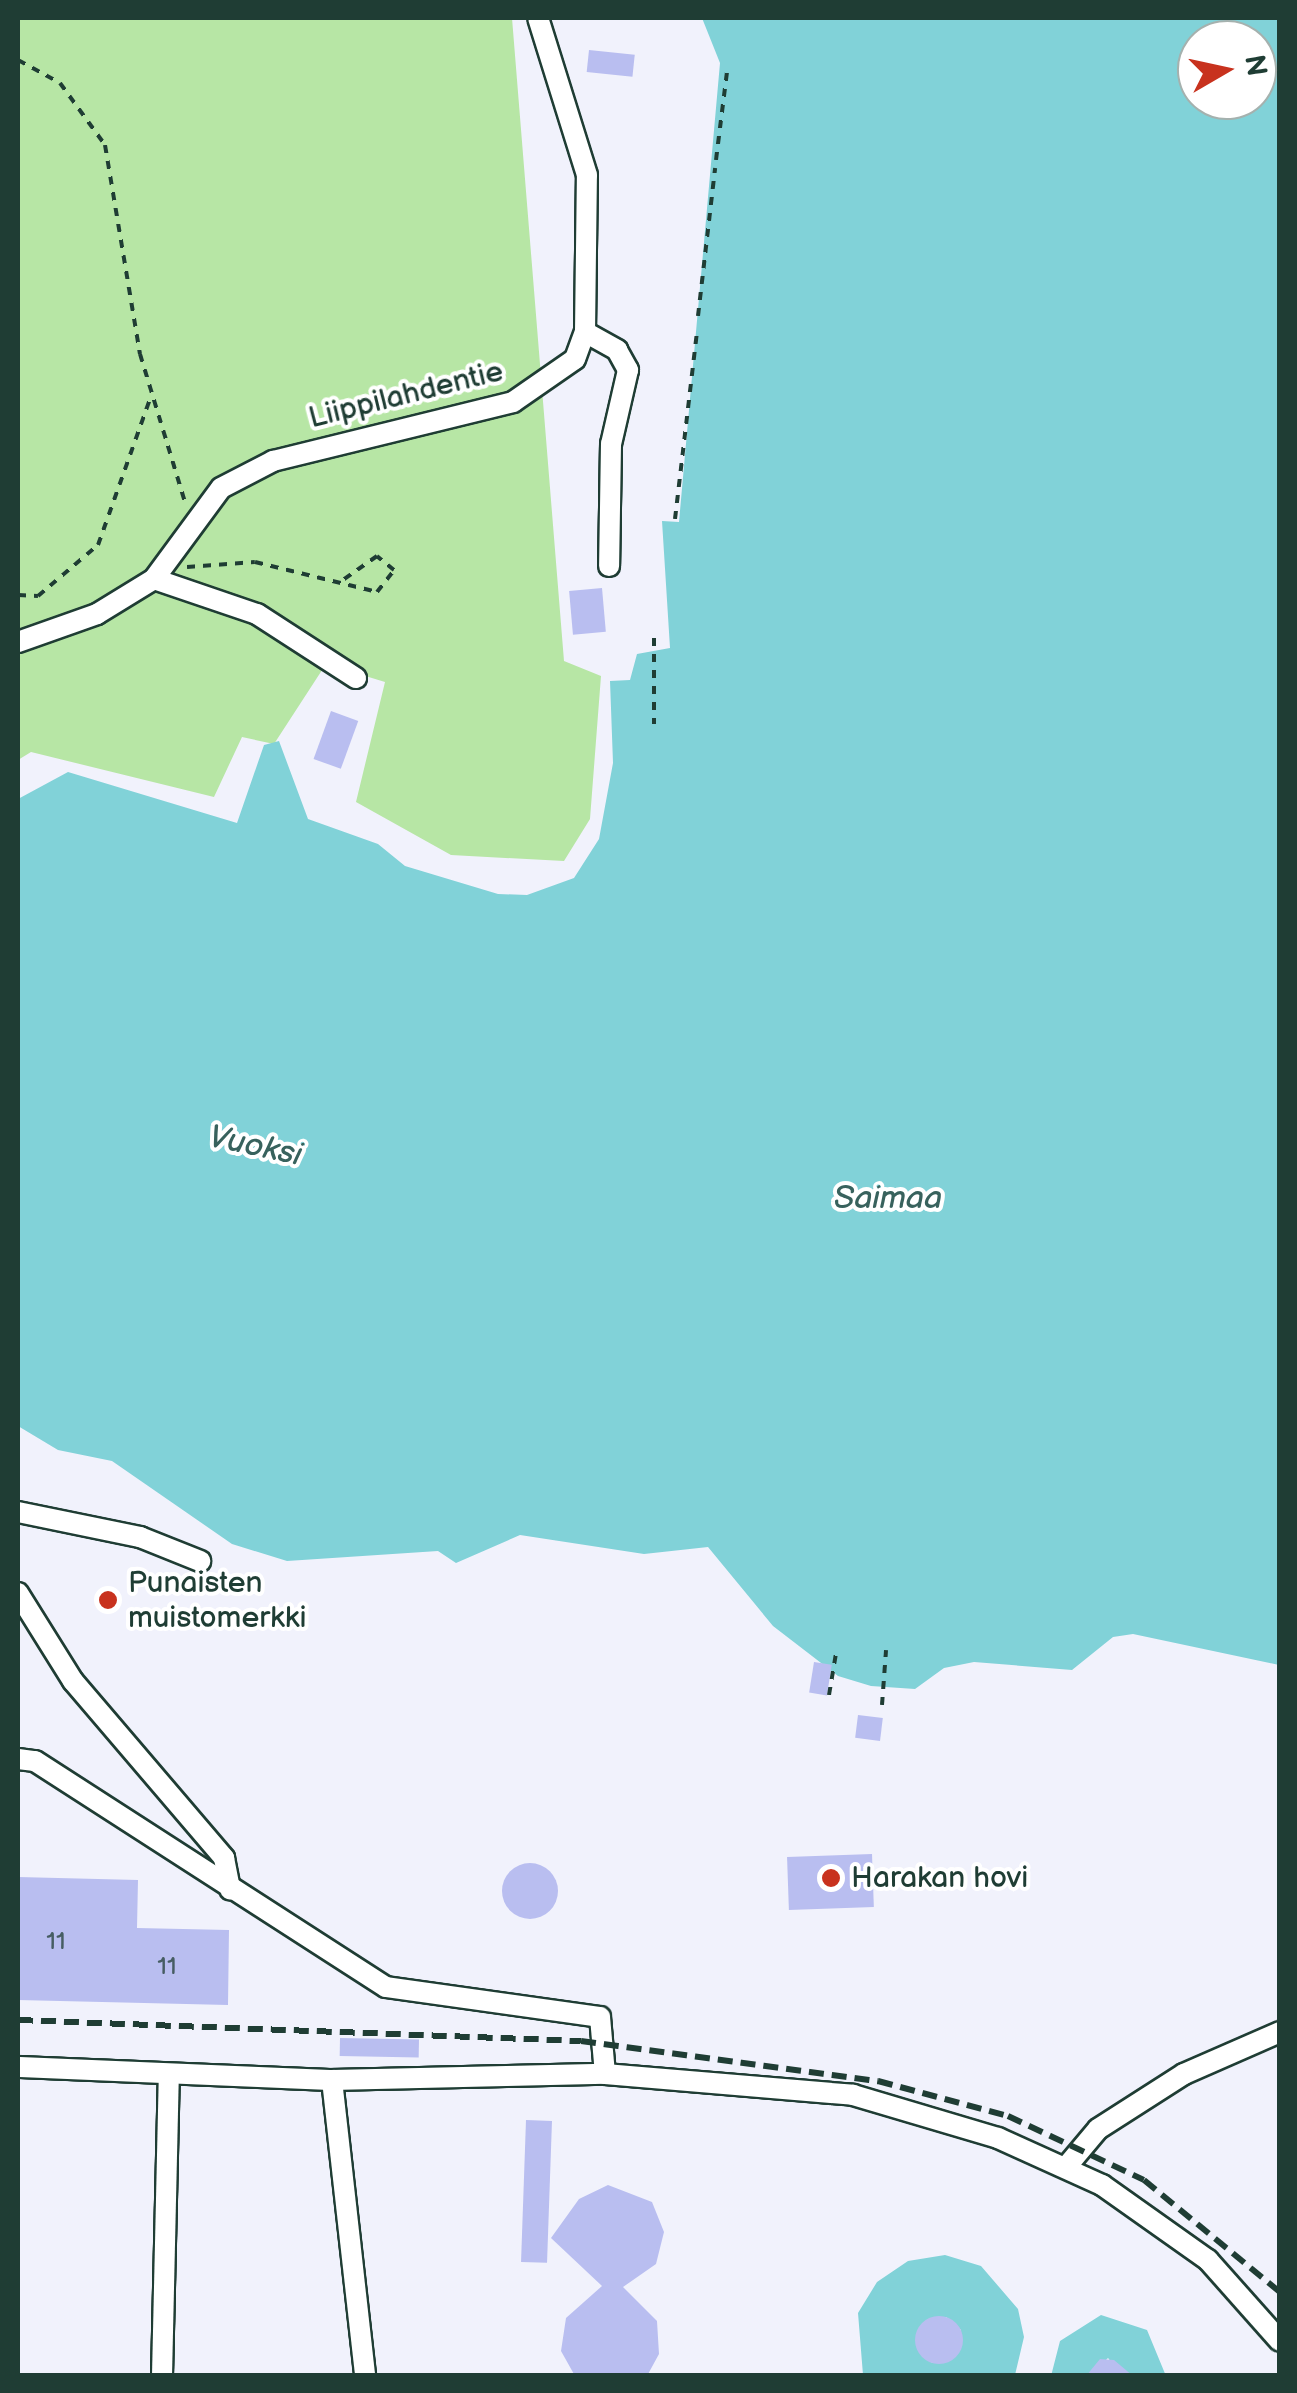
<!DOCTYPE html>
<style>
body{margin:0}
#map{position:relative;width:1297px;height:2393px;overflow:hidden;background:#f1f2fc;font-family:"Balsamiq Sans",sans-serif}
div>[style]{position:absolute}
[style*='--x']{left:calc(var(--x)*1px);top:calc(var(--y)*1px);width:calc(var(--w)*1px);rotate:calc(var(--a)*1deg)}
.green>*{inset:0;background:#b7e6a5}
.water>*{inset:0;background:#81d2d8}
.building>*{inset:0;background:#b9bef0;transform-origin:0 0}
.round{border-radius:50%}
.path>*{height:4px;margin-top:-2px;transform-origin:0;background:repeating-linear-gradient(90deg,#1f3d34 0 8px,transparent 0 16px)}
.roads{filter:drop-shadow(2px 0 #1f3d34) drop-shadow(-2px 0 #1f3d34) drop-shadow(0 2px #1f3d34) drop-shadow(0 -2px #1f3d34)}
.minor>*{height:20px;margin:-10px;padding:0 10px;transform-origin:10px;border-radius:10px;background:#fff}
.rail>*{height:6px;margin-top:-3px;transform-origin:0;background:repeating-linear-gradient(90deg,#1f3d34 0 15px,transparent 0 23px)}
.dots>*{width:28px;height:28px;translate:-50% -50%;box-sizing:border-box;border:5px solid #fff;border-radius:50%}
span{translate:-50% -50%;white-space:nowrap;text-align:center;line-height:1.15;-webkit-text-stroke:8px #fff;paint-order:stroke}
.number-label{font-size:25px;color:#465d63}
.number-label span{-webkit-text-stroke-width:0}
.street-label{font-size:30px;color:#1f3d34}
.poi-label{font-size:30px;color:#1f3d34}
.left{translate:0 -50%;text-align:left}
.water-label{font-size:32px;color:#38625d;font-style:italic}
.frame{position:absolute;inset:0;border:20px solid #1f3d34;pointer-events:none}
.north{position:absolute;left:1177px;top:20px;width:100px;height:100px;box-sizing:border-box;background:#fff;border:2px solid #a5b1ae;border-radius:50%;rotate:81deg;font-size:28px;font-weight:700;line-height:40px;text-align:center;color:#1f3d34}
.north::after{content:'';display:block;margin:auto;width:35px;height:45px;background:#c8321e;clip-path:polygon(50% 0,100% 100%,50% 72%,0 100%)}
</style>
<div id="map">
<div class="green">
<i style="clip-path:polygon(18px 18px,512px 18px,564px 661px,601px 676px,590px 819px,564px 861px,451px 855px,356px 802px,385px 682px,326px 664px,274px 744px,242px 737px,214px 797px,31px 752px,18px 760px)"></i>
</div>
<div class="water">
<i style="clip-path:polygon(evenodd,702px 18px,1279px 18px,1279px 1665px,1133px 1634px,1113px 1637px,1072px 1670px,974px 1662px,944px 1668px,915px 1689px,871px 1686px,838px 1676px,773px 1626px,708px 1547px,644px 1554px,520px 1535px,456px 1563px,438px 1551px,287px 1561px,232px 1544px,112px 1461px,58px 1450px,18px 1426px,18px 799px,68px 772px,237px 823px,264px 745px,279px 741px,308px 819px,378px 844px,405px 866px,498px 894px,527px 895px,574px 878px,599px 839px,613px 763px,610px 681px,630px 680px,637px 654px,670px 648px,662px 521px,679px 522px,720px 63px,702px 18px,1197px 40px,1257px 40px,1257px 100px,1197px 100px,1197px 40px)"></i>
<i style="clip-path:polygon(evenodd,945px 2255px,981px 2266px,1018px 2309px,1024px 2337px,1015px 2375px,863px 2375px,858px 2313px,877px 2282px,908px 2261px,945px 2255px,946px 2317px,961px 2330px,961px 2348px,932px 2363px,916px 2334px,928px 2319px,946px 2317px)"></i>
<i style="clip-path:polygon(1101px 2315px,1147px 2330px,1166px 2376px,1122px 2375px,1108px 2358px,1090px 2375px,1051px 2376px,1060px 2341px)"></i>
</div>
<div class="building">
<i style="left:589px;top:50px;width:46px;height:22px;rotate:6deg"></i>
<i style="left:602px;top:588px;width:44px;height:33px;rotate:85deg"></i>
<i style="left:331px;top:711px;width:29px;height:51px;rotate:20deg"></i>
<i style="left:814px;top:1662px;width:18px;height:31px;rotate:9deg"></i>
<i style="left:858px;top:1715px;width:25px;height:23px;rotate:7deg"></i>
<i style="left:872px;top:1854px;width:53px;height:85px;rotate:88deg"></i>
<i class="round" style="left:502px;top:1863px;width:56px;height:56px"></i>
<i style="clip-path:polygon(18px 1877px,138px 1880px,137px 1928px,229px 1930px,228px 2005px,18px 2000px)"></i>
<i style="left:340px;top:2038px;width:79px;height:18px;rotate:1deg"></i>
<i style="left:526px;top:2120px;width:26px;height:142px;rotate:2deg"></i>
<i style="clip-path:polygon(608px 2185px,652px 2202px,664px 2232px,656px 2264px,623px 2287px,657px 2321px,659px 2354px,647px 2376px,575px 2376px,561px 2351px,566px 2318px,602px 2286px,551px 2238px,579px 2199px)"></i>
<i class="round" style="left:915px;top:2316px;width:48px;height:48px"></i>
<i style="clip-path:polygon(1114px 2360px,1133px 2376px,1086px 2376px,1100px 2359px)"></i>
</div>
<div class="path">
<i style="--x:18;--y:60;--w:48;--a:28.7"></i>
<i style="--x:60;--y:83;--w:77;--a:54"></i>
<i style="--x:105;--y:145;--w:212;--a:80.5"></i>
<i style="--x:140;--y:354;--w:155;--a:73.1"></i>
<i style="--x:716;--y:160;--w:89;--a:-82.9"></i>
<i style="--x:698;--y:316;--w:149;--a:-83.4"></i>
<i style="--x:675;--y:519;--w:188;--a:-83.3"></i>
<i style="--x:187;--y:567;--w:68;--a:-4.2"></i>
<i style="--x:255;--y:562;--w:126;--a:13.8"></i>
<i style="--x:377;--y:592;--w:28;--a:-52"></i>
<i style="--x:394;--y:570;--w:22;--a:-141"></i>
<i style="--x:377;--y:556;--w:45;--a:144.9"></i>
<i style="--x:18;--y:595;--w:20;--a:3"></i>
<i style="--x:38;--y:596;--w:79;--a:-40.4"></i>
<i style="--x:98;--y:545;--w:158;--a:-70.4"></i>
<i style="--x:654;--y:638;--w:86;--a:90"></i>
<i style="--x:829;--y:1695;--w:43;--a:-80.5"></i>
<i style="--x:882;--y:1705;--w:55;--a:-85.8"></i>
</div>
<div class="roads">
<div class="minor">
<i style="--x:585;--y:332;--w:37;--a:29"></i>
<i style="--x:617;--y:350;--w:23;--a:61"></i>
<i style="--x:628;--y:370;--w:76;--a:102.9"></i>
<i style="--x:611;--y:444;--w:122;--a:90.9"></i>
<i style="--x:154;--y:579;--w:109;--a:18.8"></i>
<i style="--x:257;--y:614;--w:118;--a:32.9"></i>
<i style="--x:18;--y:642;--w:84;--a:-19.5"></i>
<i style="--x:97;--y:614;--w:67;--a:-31.6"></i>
<i style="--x:154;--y:579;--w:113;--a:-53.6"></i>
<i style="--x:221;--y:488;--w:59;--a:-27.4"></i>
<i style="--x:273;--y:461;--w:247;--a:-13.8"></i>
<i style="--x:513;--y:402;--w:75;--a:-34.7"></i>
<i style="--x:575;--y:359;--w:29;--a:-70"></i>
<i style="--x:585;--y:332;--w:157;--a:-89.3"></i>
<i style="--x:587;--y:175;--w:164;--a:-107.3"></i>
<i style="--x:18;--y:1512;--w:125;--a:11.6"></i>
<i style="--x:140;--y:1537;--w:65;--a:21.8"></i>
<i style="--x:18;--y:1593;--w:104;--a:58"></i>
<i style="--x:73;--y:1681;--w:233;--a:49.5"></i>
<i style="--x:224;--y:1858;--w:32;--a:79"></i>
<i style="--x:18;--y:1759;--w:17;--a:7"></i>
<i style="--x:35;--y:1761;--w:417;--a:32.8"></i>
<i style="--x:386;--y:1987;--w:216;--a:8"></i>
<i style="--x:600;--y:2017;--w:57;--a:85"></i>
<i style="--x:18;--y:2067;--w:314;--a:2.4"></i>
<i style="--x:332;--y:2080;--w:298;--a:83.6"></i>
<i style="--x:332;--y:2080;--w:273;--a:-1.3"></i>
<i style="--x:605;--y:2074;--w:249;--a:4.8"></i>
<i style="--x:853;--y:2095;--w:151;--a:16.5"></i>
<i style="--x:998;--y:2138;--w:114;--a:24.3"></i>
<i style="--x:1102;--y:2185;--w:130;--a:35.3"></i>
<i style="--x:1208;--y:2260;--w:108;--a:48.4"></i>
<i style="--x:1067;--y:2166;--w:48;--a:-50"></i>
<i style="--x:1098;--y:2129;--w:102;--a:-32.6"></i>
<i style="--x:1184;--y:2074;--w:105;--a:-23.6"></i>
<i style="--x:162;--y:2376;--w:299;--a:-88.7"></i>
</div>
</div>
<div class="rail">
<i style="--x:18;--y:2020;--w:563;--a:2.14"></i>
<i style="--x:581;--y:2041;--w:300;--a:7.7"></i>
<i style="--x:878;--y:2081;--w:135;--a:15.1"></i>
<i style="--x:1008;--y:2116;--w:150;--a:25.2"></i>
<i style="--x:1144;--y:2180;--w:176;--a:39.5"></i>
</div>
<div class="dots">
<i style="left:108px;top:1600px;background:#c8321e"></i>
<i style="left:831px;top:1878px;background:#c8321e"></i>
</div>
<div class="number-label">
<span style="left:56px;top:1942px">11</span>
<span style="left:167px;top:1967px">11</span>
</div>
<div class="street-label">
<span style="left:406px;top:395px;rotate:-14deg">Liippilahdentie</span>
</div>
<div class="poi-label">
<span class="left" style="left:128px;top:1600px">Punaisten<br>muistomerkki</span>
<span class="left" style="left:851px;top:1878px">Harakan hovi</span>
</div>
<div class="water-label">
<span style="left:255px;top:1147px;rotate:12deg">Vuoksi</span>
<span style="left:888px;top:1199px">Saimaa</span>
</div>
<div class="frame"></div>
<div class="north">N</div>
</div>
